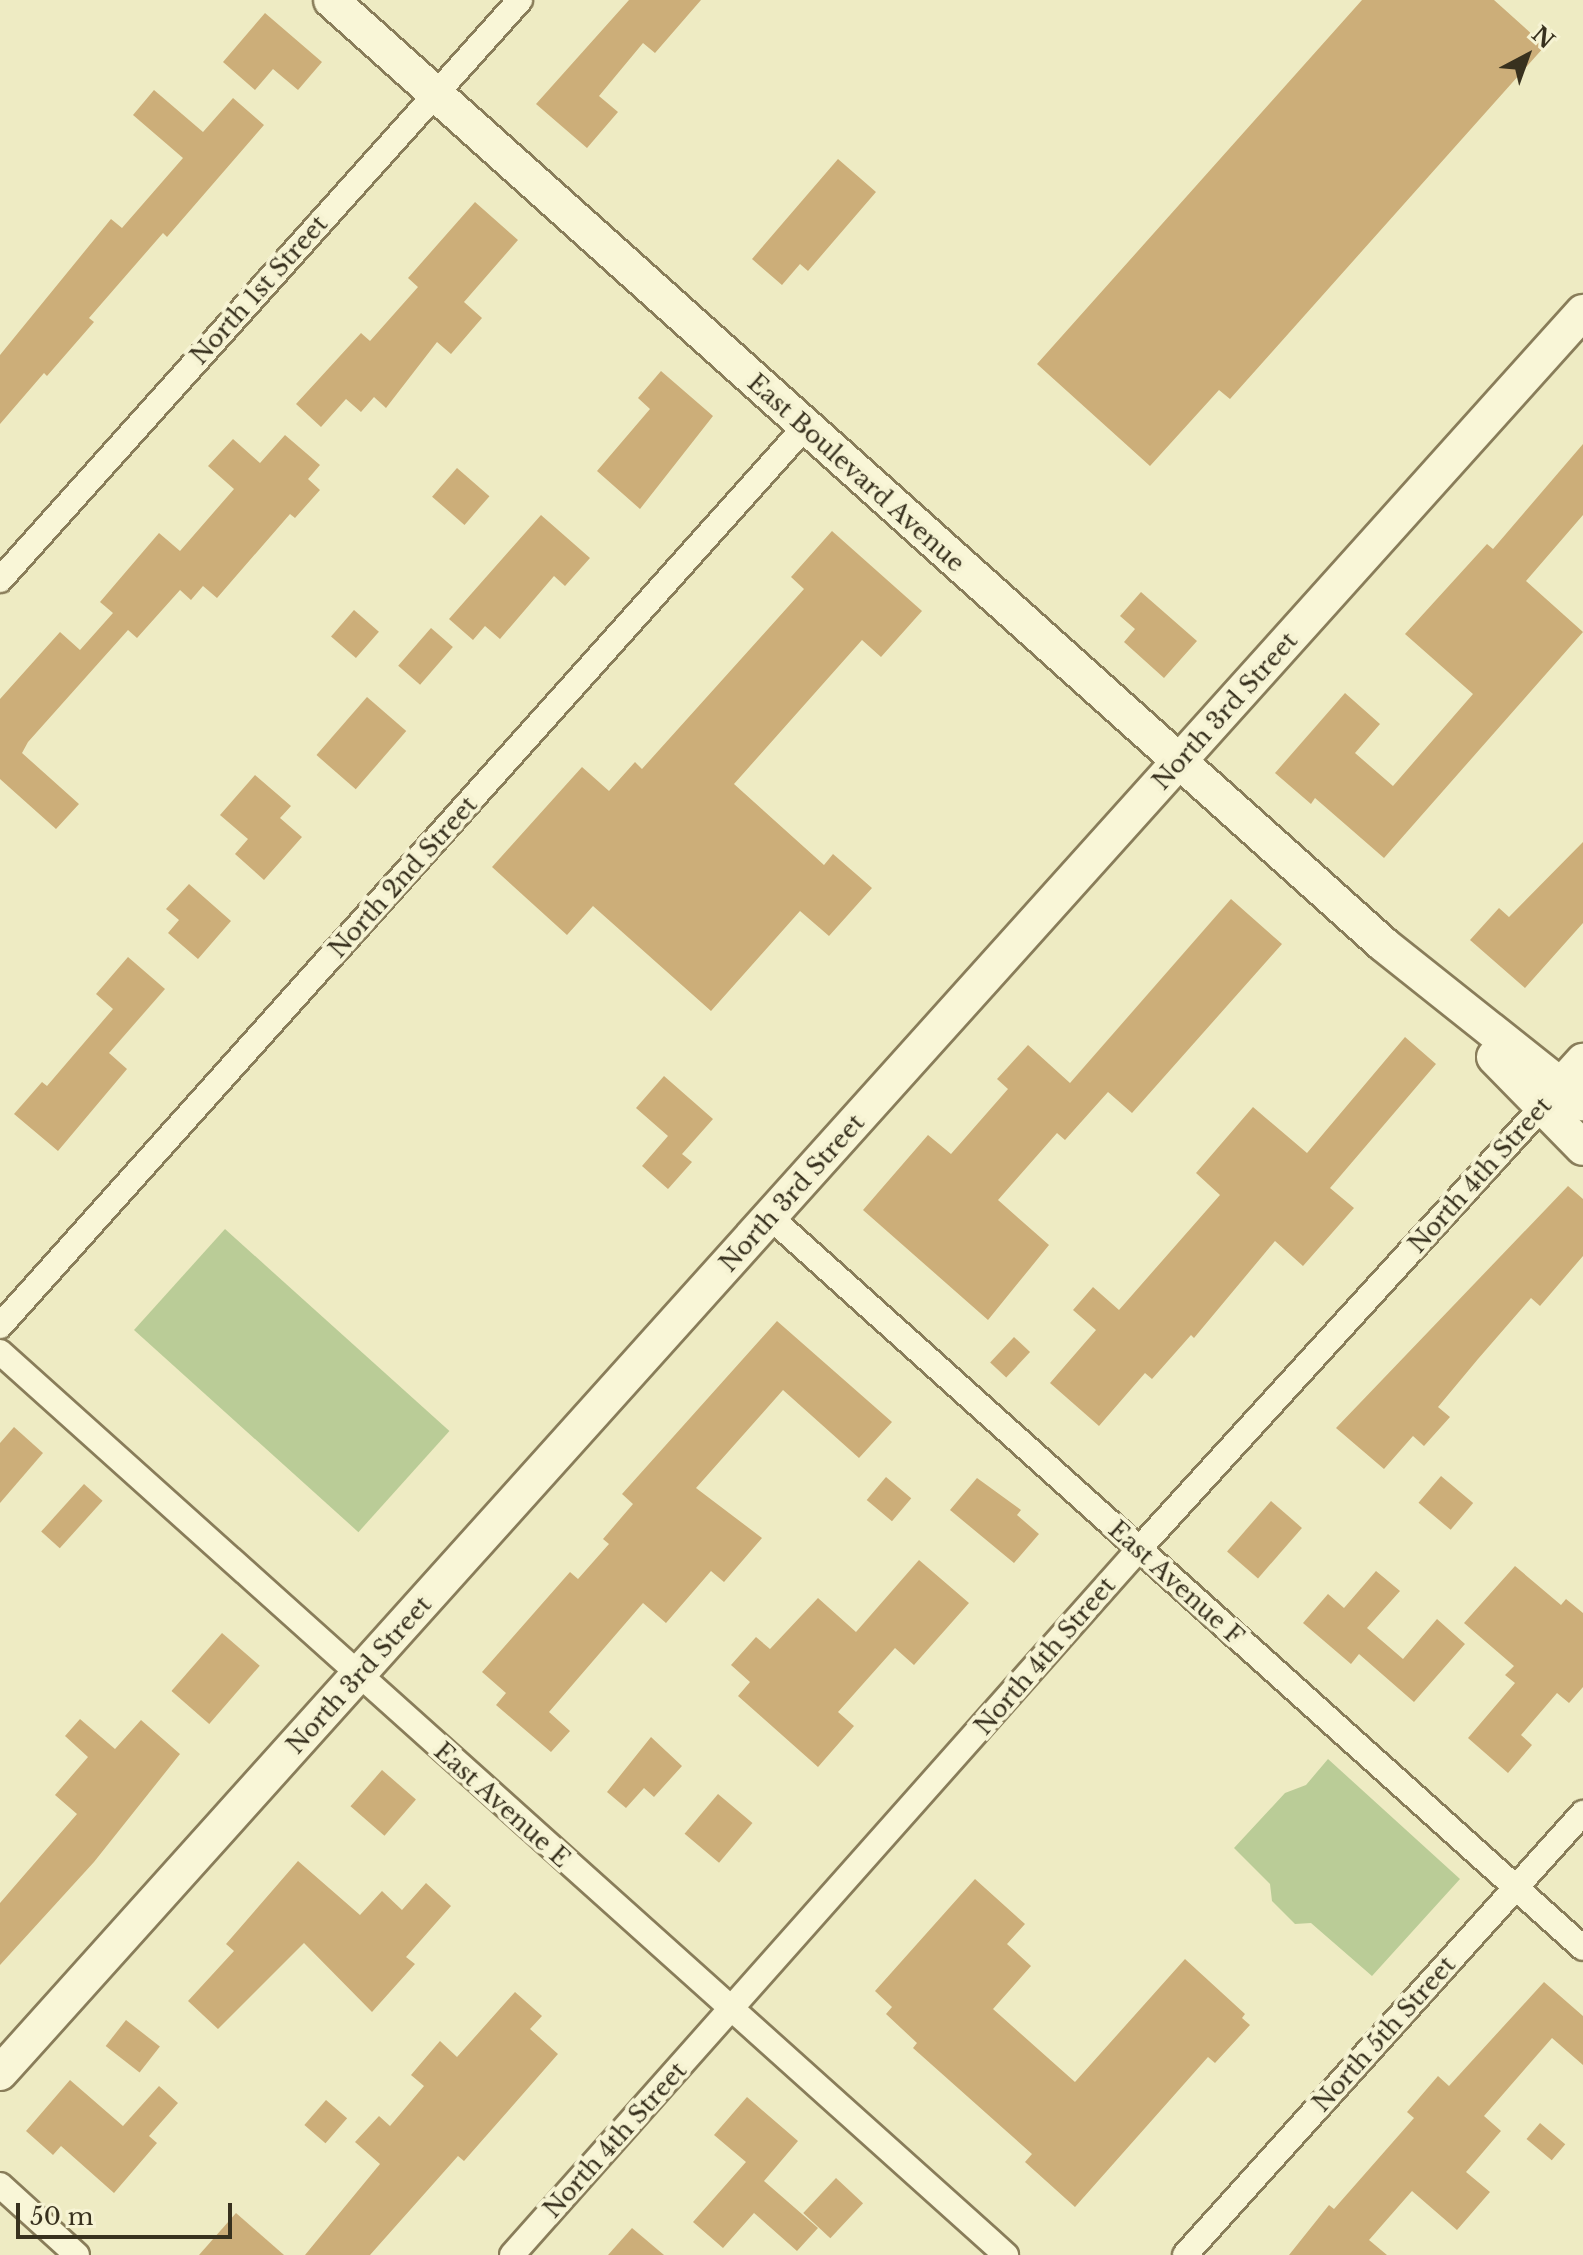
<!DOCTYPE html>
<style>
body{margin:0}
#map{position:relative;width:1583px;height:2255px;overflow:hidden;background:#eeebc3;font-family:"Libre Baskerville",serif}
div>[style]{position:absolute}
[style*='--x']{left:calc(var(--x)*1px);top:calc(var(--y)*1px);width:calc(var(--w)*1px);rotate:calc(var(--a)*1deg)}
.green>*{inset:0;background:#bacc97;transform-origin:0 0}
.building>*{inset:0;background:#ccae79;transform-origin:0 0}
.roads{filter:drop-shadow(2px 0 #897d5a) drop-shadow(-2px 0 #897d5a) drop-shadow(0 2px #897d5a) drop-shadow(0 -2px #897d5a)}
.street>*{height:24px;margin:-12px;padding:0 12px;transform-origin:12px;border-radius:12px;background:#f9f6d7}
.secondary>*{height:34px;margin:-17px;padding:0 17px;transform-origin:17px;border-radius:17px;background:#f9f6d7}
span{translate:-50% -50%;white-space:nowrap;text-align:center;line-height:1.15;-webkit-text-stroke:8px #f6f3d3;paint-order:stroke}
.street-label{font-size:24px;color:#38311e}
.north{position:absolute;left:1487px;top:16px;width:80px;height:80px;-webkit-text-stroke:6px #f6f3d3;paint-order:stroke;rotate:41deg;font-size:22px;font-weight:700;line-height:32px;text-align:center;color:#38311e}
.north::after{content:'';display:block;margin:auto;width:28px;height:36px;background:#38311e;clip-path:polygon(50% 0,100% 100%,50% 72%,0 100%)}
.scale{position:absolute;left:16px;top:2203px;width:216px;height:36px;box-sizing:border-box;border:4px solid #38311e;border-top:0;padding-left:10px;font-size:24px;line-height:28px;white-space:nowrap;color:#38311e;-webkit-text-stroke:6px #f6f3d3;paint-order:stroke}
</style>
<div id="map">
<div class="green">
<i style="left:225px;top:1229px;width:302px;height:136px;rotate:42deg"></i>
<i style="clip-path:polygon(1328px 1759px,1460px 1879px,1372px 1976px,1311px 1923px,1295px 1924px,1272px 1901px,1270px 1884px,1234px 1848px,1285px 1793px,1306px 1785px)"></i>
</div>
<div class="building">
<i style="clip-path:polygon(629px 0,701px 0,655px 53px,643px 43px,599px 96px,618px 112px,587px 148px,536px 104px)"></i>
<i style="clip-path:polygon(1362px 0,1494px 0,1545px 46px,1230px 399px,1219px 390px,1150px 466px,1037px 364px)"></i>
<i style="clip-path:polygon(265px 13px,322px 62px,298px 90px,273px 69px,255px 90px,223px 62px)"></i>
<i style="clip-path:polygon(154px 90px,203px 132px,233px 98px,264px 125px,167px 237px,163px 233px,89px 318px,94px 322px,47px 376px,44px 373px,0 424px,0 355px,111px 219px,122px 228px,183px 158px,133px 115px)"></i>
<i style="clip-path:polygon(838px 159px,876px 192px,808px 271px,800px 264px,782px 285px,752px 259px)"></i>
<i style="clip-path:polygon(475px 202px,518px 240px,464px 302px,482px 318px,451px 354px,437px 342px,386px 408px,374px 397px,361px 412px,346px 399px,321px 427px,296px 404px,361px 333px,370px 341px,418px 287px,408px 278px)"></i>
<i style="clip-path:polygon(661px 371px,713px 416px,640px 509px,597px 471px,650px 409px,638px 398px)"></i>
<i style="clip-path:polygon(285px 435px,320px 465px,308px 479px,320px 490px,295px 518px,290px 514px,217px 598px,203px 586px,191px 600px,180px 590px,137px 638px,128px 630px,28px 742px,22px 753px,79px 804px,56px 829px,0 779px,0 699px,60px 632px,80px 650px,113px 613px,100px 602px,159px 533px,180px 551px,234px 489px,208px 466px,233px 439px,260px 463px)"></i>
<i style="clip-path:polygon(1583px 444px,1583px 515px,1526px 581px,1583px 632px,1384px 858px,1315px 798px,1311px 804px,1275px 773px,1345px 693px,1380px 724px,1355px 753px,1393px 786px,1473px 694px,1405px 634px,1487px 544px,1493px 549px)"></i>
<i style="left:457px;top:468px;width:43px;height:38px;rotate:41deg"></i>
<i style="clip-path:polygon(541px 515px,590px 558px,565px 586px,554px 576px,500px 639px,485px 626px,473px 640px,449px 619px)"></i>
<i style="clip-path:polygon(832px 531px,922px 611px,881px 657px,862px 640px,734px 784px,824px 865px,833px 854px,872px 888px,829px 936px,800px 911px,711px 1011px,593px 906px,567px 935px,492px 867px,582px 767px,609px 791px,635px 762px,642px 769px,804px 589px,791px 577px)"></i>
<i style="clip-path:polygon(1141px 592px,1197px 641px,1164px 678px,1124px 642px,1135px 629px,1120px 616px)"></i>
<i style="left:354px;top:610px;width:33px;height:35px;rotate:41deg"></i>
<i style="left:431px;top:628px;width:29px;height:50px;rotate:41deg"></i>
<i style="left:367px;top:697px;width:52px;height:77px;rotate:41deg"></i>
<i style="clip-path:polygon(255px 775px,291px 806px,280px 818px,302px 837px,264px 880px,235px 854px,248px 839px,220px 815px)"></i>
<i style="clip-path:polygon(1583px 842px,1583px 923px,1525px 988px,1470px 940px,1499px 908px,1509px 917px)"></i>
<i style="clip-path:polygon(189px 884px,231px 921px,198px 959px,168px 933px,179px 920px,166px 909px)"></i>
<i style="clip-path:polygon(1231px 899px,1282px 944px,1132px 1113px,1108px 1092px,1065px 1140px,1057px 1133px,998px 1200px,1049px 1245px,988px 1320px,863px 1210px,928px 1135px,951px 1154px,1008px 1089px,997px 1079px,1028px 1045px,1070px 1083px)"></i>
<i style="clip-path:polygon(128px 957px,165px 989px,109px 1053px,127px 1069px,58px 1151px,14px 1114px,42px 1082px,47px 1086px,113px 1009px,96px 994px)"></i>
<i style="clip-path:polygon(1405px 1037px,1436px 1064px,1330px 1188px,1354px 1208px,1303px 1266px,1275px 1241px,1194px 1338px,1191px 1335px,1152px 1379px,1145px 1373px,1099px 1426px,1050px 1383px,1096px 1330px,1073px 1310px,1093px 1287px,1119px 1310px,1220px 1195px,1196px 1173px,1253px 1107px,1307px 1153px)"></i>
<i style="clip-path:polygon(664px 1076px,713px 1119px,682px 1154px,692px 1162px,668px 1189px,642px 1166px,668px 1136px,636px 1108px)"></i>
<i style="clip-path:polygon(1568px 1186px,1583px 1199px,1583px 1256px,1540px 1306px,1531px 1298px,1478px 1359px,1438px 1407px,1450px 1417px,1424px 1446px,1413px 1436px,1384px 1469px,1336px 1428px)"></i>
<i style="clip-path:polygon(777px 1321px,892px 1422px,859px 1458px,783px 1390px,696px 1488px,762px 1538px,724px 1582px,711px 1571px,666px 1623px,643px 1603px,549px 1712px,570px 1731px,551px 1752px,496px 1705px,506px 1693px,482px 1672px,570px 1572px,578px 1579px,609px 1544px,603px 1539px,633px 1504px,622px 1494px)"></i>
<i style="left:1014px;top:1337px;width:22px;height:35px;rotate:43deg"></i>
<i style="clip-path:polygon(14px 1427px,43px 1453px,0 1503px,0 1443px)"></i>
<i style="left:1441px;top:1476px;width:42px;height:35px;rotate:40deg"></i>
<i style="left:886px;top:1477px;width:33px;height:30px;rotate:40deg"></i>
<i style="clip-path:polygon(977px 1478px,1021px 1510px,1017px 1515px,1039px 1534px,1014px 1563px,950px 1510px)"></i>
<i style="left:84px;top:1484px;width:25px;height:64px;rotate:42deg"></i>
<i style="left:1271px;top:1501px;width:41px;height:67px;rotate:41deg"></i>
<i style="clip-path:polygon(919px 1560px,969px 1603px,914px 1665px,895px 1648px,838px 1712px,854px 1726px,818px 1767px,738px 1696px,750px 1682px,731px 1665px,756px 1637px,770px 1649px,818px 1598px,856px 1632px)"></i>
<i style="clip-path:polygon(1515px 1566px,1561px 1605px,1566px 1599px,1583px 1613px,1583px 1687px,1569px 1703px,1557px 1693px,1521px 1735px,1532px 1745px,1508px 1773px,1468px 1738px,1515px 1683px,1505px 1675px,1514px 1666px,1464px 1623px)"></i>
<i style="clip-path:polygon(1376px 1571px,1400px 1591px,1367px 1628px,1403px 1659px,1437px 1619px,1465px 1644px,1414px 1702px,1359px 1654px,1351px 1664px,1303px 1623px,1328px 1594px,1344px 1608px)"></i>
<i style="left:222px;top:1633px;width:50px;height:77px;rotate:41deg"></i>
<i style="clip-path:polygon(80px 1719px,115px 1749px,141px 1720px,180px 1754px,94px 1862px,0 1965px,0 1903px,77px 1814px,55px 1795px,88px 1757px,65px 1736px)"></i>
<i style="clip-path:polygon(651px 1737px,682px 1766px,654px 1797px,644px 1788px,626px 1808px,607px 1792px)"></i>
<i style="left:382px;top:1770px;width:45px;height:48px;rotate:41deg"></i>
<i style="left:718px;top:1794px;width:45px;height:52px;rotate:40deg"></i>
<i style="clip-path:polygon(298px 1861px,360px 1915px,382px 1891px,402px 1910px,426px 1883px,451px 1906px,406px 1957px,415px 1964px,372px 2012px,304px 1943px,218px 2029px,188px 2001px,234px 1951px,226px 1944px)"></i>
<i style="clip-path:polygon(975px 1879px,1025px 1924px,1007px 1944px,1031px 1966px,993px 2009px,1075px 2082px,1185px 1959px,1245px 2014px,1242px 2018px,1250px 2025px,1215px 2063px,1208px 2057px,1075px 2207px,1025px 2162px,1032px 2154px,913px 2048px,917px 2043px,886px 2014px,892px 2007px,875px 1991px)"></i>
<i style="clip-path:polygon(1544px 1982px,1583px 2016px,1583px 2065px,1552px 2038px,1484px 2116px,1501px 2131px,1466px 2172px,1490px 2192px,1457px 2230px,1412px 2191px,1369px 2240px,1387px 2255px,1289px 2255px,1329px 2205px,1334px 2209px,1414px 2118px,1407px 2112px,1438px 2076px,1449px 2086px)"></i>
<i style="clip-path:polygon(515px 1992px,542px 2016px,530px 2029px,558px 2054px,464px 2161px,458px 2156px,370px 2255px,305px 2255px,380px 2164px,355px 2142px,379px 2116px,390px 2126px,424px 2086px,411px 2075px,440px 2041px,457px 2057px)"></i>
<i style="left:126px;top:2020px;width:43px;height:33px;rotate:38deg"></i>
<i style="clip-path:polygon(70px 2080px,123px 2126px,159px 2086px,178px 2103px,149px 2136px,157px 2143px,114px 2193px,61px 2146px,53px 2155px,26px 2131px)"></i>
<i style="clip-path:polygon(747px 2097px,798px 2141px,764px 2181px,818px 2228px,797px 2251px,754px 2213px,723px 2248px,693px 2222px,746px 2162px,714px 2135px)"></i>
<i style="left:326px;top:2100px;width:28px;height:33px;rotate:41deg"></i>
<i style="left:1540px;top:2123px;width:33px;height:21px;rotate:40deg"></i>
<i style="left:836px;top:2178px;width:37px;height:48px;rotate:43deg"></i>
<i style="clip-path:polygon(236px 2213px,284px 2255px,199px 2255px)"></i>
<i style="clip-path:polygon(632px 2228px,664px 2255px,608px 2255px)"></i>
</div>
<div class="roads">
<div class="street">
<i style="--x:0;--y:580;--w:779;--a:-48.12"></i>
<i style="--x:770;--y:1217;--w:1093;--a:41.96"></i>
<i style="--x:0;--y:1326;--w:1207;--a:-48.16"></i>
<i style="--x:0;--y:1352;--w:1352;--a:41.91"></i>
<i style="--x:0;--y:2185;--w:104;--a:42.3"></i>
<i style="--x:512;--y:2255;--w:944;--a:-48.39"></i>
<i style="--x:1139;--y:1549;--w:598;--a:-47.64"></i>
<i style="--x:1185;--y:2255;--w:595;--a:-48"></i>
</div>
<div class="secondary">
<i style="--x:331;--y:0;--w:1413;--a:41.9"></i>
<i style="--x:1383;--y:944;--w:256;--a:38.5"></i>
<i style="--x:1494;--y:1057;--w:127;--a:45.6"></i>
<i style="--x:1545;--y:1103;--w:57;--a:-47.9"></i>
<i style="--x:0;--y:2073;--w:2368;--a:-48.05"></i>
</div>
</div>
<div class="street-label">
<span style="left:259px;top:290px;rotate:-48deg">North 1st Street</span>
<span style="left:856px;top:473px;rotate:42deg">East Boulevard Avenue</span>
<span style="left:1225px;top:711px;rotate:-48deg">North 3rd Street</span>
<span style="left:403px;top:877px;rotate:-48deg">North 2nd Street</span>
<span style="left:1480px;top:1175px;rotate:-48deg">North 4th Street</span>
<span style="left:792px;top:1193px;rotate:-48deg">North 3rd Street</span>
<span style="left:1176px;top:1583px;rotate:42deg">East Avenue F</span>
<span style="left:1045px;top:1656px;rotate:-49deg">North 4th Street</span>
<span style="left:359px;top:1675px;rotate:-48deg">North 3rd Street</span>
<span style="left:502px;top:1805px;rotate:42deg">East Avenue E</span>
<span style="left:1384px;top:2034px;rotate:-48deg">North 5th Street</span>
<span style="left:615px;top:2140px;rotate:-48deg">North 4th Street</span>
</div>
<div class="north">N</div>
<div class="scale">50 m</div>
</div>
